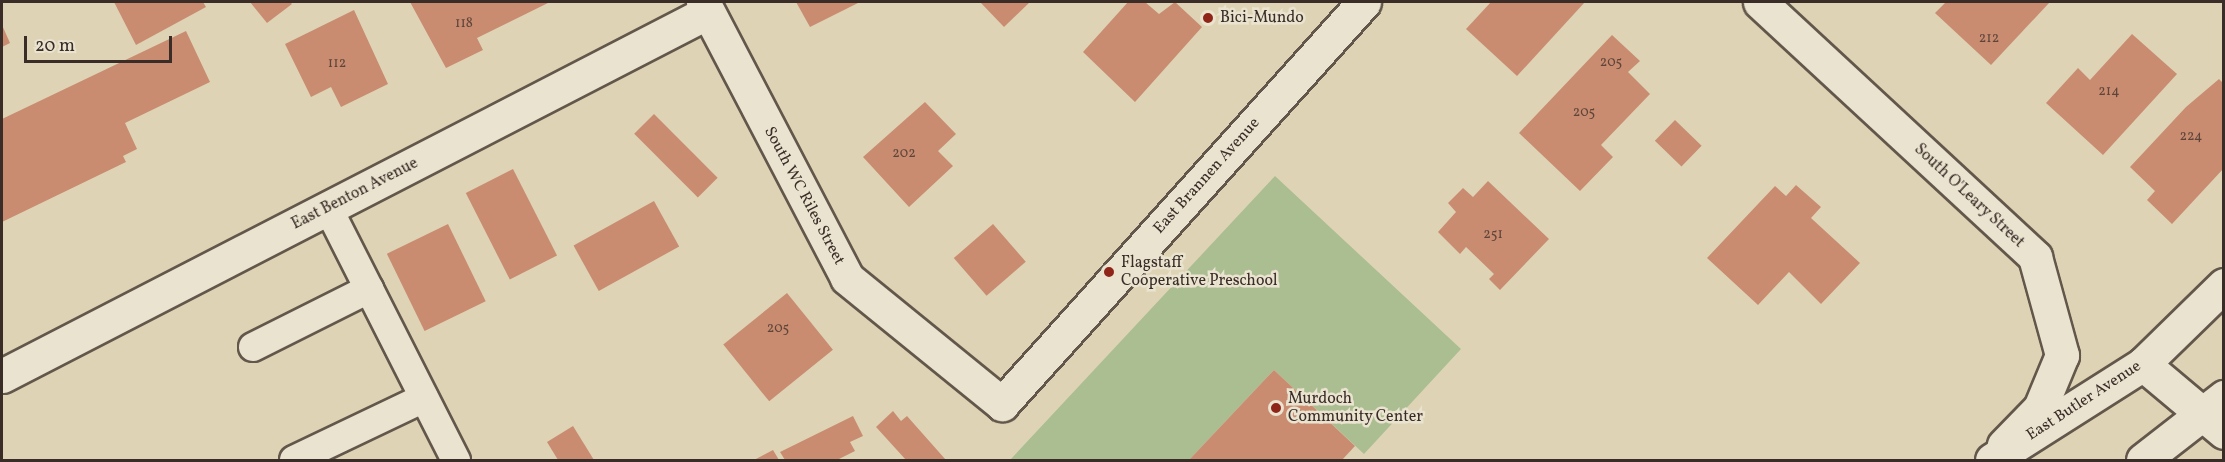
<!DOCTYPE html>
<style>
body{margin:0}
#map{position:relative;width:2225px;height:462px;overflow:hidden;background:#ded4b5;font-family:Vollkorn,serif}
div>[style]{position:absolute}
[style*='--x']{left:calc(var(--x)*1px);top:calc(var(--y)*1px);width:calc(var(--w)*1px);rotate:calc(var(--a)*1deg)}
.green>*{inset:0;background:#abbe92}
.building>*{inset:0;background:#ca8c70;transform-origin:0 0}
.roads{filter:drop-shadow(2px 0 #63574b) drop-shadow(-2px 0 #63574b) drop-shadow(0 2px #63574b) drop-shadow(0 -2px #63574b)}
.lane>*{height:28px;margin:-14px;padding:0 14px;transform-origin:14px;border-radius:14px;background:#eae3cf}
.street>*{height:33px;margin:-16.5px;padding:0 16.5px;transform-origin:16.5px;border-radius:16.5px;background:#eae3cf}
.secondary>*{height:33px;margin:-16.5px;padding:0 16.5px;transform-origin:16.5px;border-radius:16.5px;background:#eae3cf}
.dots>*{width:16px;height:16px;translate:-50% -50%;box-sizing:border-box;border:3px solid #eae3cf;border-radius:50%}
span{translate:-50% -50%;white-space:nowrap;text-align:center;line-height:1.15;-webkit-text-stroke:5px #eae3cf;paint-order:stroke}
.number-label{font-size:14px;color:#5e453a}
.number-label span{-webkit-text-stroke-width:0}
.poi-label{font-size:16px;color:#3a2d28}
.left{translate:0 -50%;text-align:left}
.street-label{font-size:16px;color:#3a2d28}
.frame{position:absolute;inset:0;border:3px solid #3a2d28;pointer-events:none}
.scale{position:absolute;left:24px;top:36px;width:148px;height:27px;box-sizing:border-box;border:3px solid #3a2d28;border-top:0;padding-left:8px;font-size:18px;line-height:21px;white-space:nowrap;color:#3a2d28;-webkit-text-stroke:4px #eae3cf;paint-order:stroke}
</style>
<div id="map">
<div class="green">
<i style="clip-path:polygon(1275px 176px,1461px 349px,1364px 454px,1274px 370px,1189px 460px,1010px 460px)"></i>
</div>
<div class="building">
<i style="clip-path:polygon(114px 2px,203px 2px,206px 7px,136px 45px)"></i>
<i style="clip-path:polygon(250px 2px,290px 2px,292px 4px,267px 23px)"></i>
<i style="clip-path:polygon(410px 2px,550px 2px,477px 38px,483px 50px,446px 68px)"></i>
<i style="clip-path:polygon(796px 2px,860px 2px,810px 27px)"></i>
<i style="clip-path:polygon(980px 2px,1030px 2px,1004px 27px)"></i>
<i style="clip-path:polygon(1128px 2px,1145px 2px,1159px 14px,1175px 2px,1202px 27px,1135px 102px,1083px 52px)"></i>
<i style="clip-path:polygon(1491px 2px,1585px 2px,1517px 76px,1466px 29px)"></i>
<i style="clip-path:polygon(1946px 2px,2050px 2px,1991px 65px,1935px 13px)"></i>
<i style="clip-path:polygon(354px 10px,388px 84px,341px 107px,331px 87px,311px 97px,285px 44px)"></i>
<i style="clip-path:polygon(2px 25px,10px 43px,2px 47px)"></i>
<i style="clip-path:polygon(186px 31px,210px 82px,125px 123px,137px 149px,123px 156px,126px 162px,2px 222px,2px 119px)"></i>
<i style="clip-path:polygon(2132px 34px,2177px 74px,2103px 155px,2046px 103px,2078px 68px,2090px 80px)"></i>
<i style="clip-path:polygon(1612px 35px,1640px 61px,1628px 72px,1650px 94px,1601px 145px,1613px 157px,1580px 191px,1519px 133px)"></i>
<i style="clip-path:polygon(2219px 79px,2224px 84px,2224px 168px,2172px 224px,2147px 200px,2155px 191px,2130px 167px,2186px 107px)"></i>
<i style="clip-path:polygon(925px 102px,956px 134px,938px 151px,953px 166px,909px 207px,863px 157px)"></i>
<i style="left:654px;top:114px;width:90px;height:28px;rotate:45deg"></i>
<i style="left:1675px;top:120px;width:37px;height:29px;rotate:44deg"></i>
<i style="left:513px;top:169px;width:97px;height:53px;rotate:63deg"></i>
<i style="clip-path:polygon(1488px 181px,1549px 239px,1500px 290px,1489px 279px,1494px 274px,1466px 247px,1460px 254px,1438px 232px,1456px 212px,1448px 203px,1463px 188px,1473px 197px)"></i>
<i style="clip-path:polygon(1796px 185px,1821px 207px,1811px 218px,1860px 263px,1821px 304px,1789px 272px,1758px 305px,1707px 258px,1775px 186px,1786px 196px)"></i>
<i style="left:654px;top:201px;width:52px;height:92px;rotate:61deg"></i>
<i style="left:448px;top:224px;width:86px;height:68px;rotate:64deg"></i>
<i style="left:993px;top:224px;width:50px;height:52px;rotate:49deg"></i>
<i style="left:787px;top:293px;width:73px;height:82px;rotate:51deg"></i>
<i style="clip-path:polygon(1274px 370px,1355px 446px,1342px 460px,1189px 460px)"></i>
<i style="clip-path:polygon(893px 411px,901px 421px,907px 416px,946px 460px,906px 460px,876px 427px)"></i>
<i style="clip-path:polygon(853px 416px,863px 436px,850px 442px,855px 451px,837px 460px,785px 460px,780px 452px)"></i>
<i style="clip-path:polygon(573px 426px,594px 460px,558px 460px,547px 442px)"></i>
<i style="clip-path:polygon(773px 450px,779px 460px,754px 460px)"></i>
</div>
<div class="roads">
<div class="lane">
<i style="--x:328;--y:208;--w:283;--a:63.1"></i>
<i style="--x:253;--y:347;--w:130;--a:-26.6"></i>
<i style="--x:294;--y:460;--w:144;--a:-25.5"></i>
</div>
<div class="street">
<i style="--x:703;--y:2;--w:311;--a:62.4"></i>
<i style="--x:847;--y:278;--w:200;--a:39.1"></i>
<i style="--x:1002;--y:404;--w:541;--a:-48"></i>
<i style="--x:1760;--y:2;--w:375;--a:42.8"></i>
<i style="--x:2035;--y:257;--w:102;--a:74.6"></i>
<i style="--x:2062;--y:355;--w:57;--a:112.5"></i>
<i style="--x:2040;--y:408;--w:52;--a:134.2"></i>
<i style="--x:2143;--y:364;--w:106;--a:40"></i>
<i style="--x:2;--y:376;--w:794;--a:-27.27"></i>
</div>
<div class="secondary">
<i style="--x:1992;--y:460;--w:179;--a:-32.4"></i>
<i style="--x:2143;--y:364;--w:113;--a:-44.3"></i>
<i style="--x:2143;--y:460;--w:103;--a:-37.9"></i>
</div>
</div>
<div class="dots">
<i style="left:1208px;top:18px;background:#8f2418"></i>
<i style="left:1109px;top:272px;background:#8f2418"></i>
<i style="left:1276px;top:408px;background:#8f2418"></i>
</div>
<div class="number-label">
<span style="left:464px;top:24px">118</span>
<span style="left:1989px;top:39px">212</span>
<span style="left:1611px;top:63px">205</span>
<span style="left:337px;top:64px">112</span>
<span style="left:2109px;top:92px">214</span>
<span style="left:1584px;top:113px">205</span>
<span style="left:2191px;top:137px">224</span>
<span style="left:904px;top:154px">202</span>
<span style="left:1493px;top:235px">251</span>
<span style="left:778px;top:329px">205</span>
</div>
<div class="poi-label">
<span class="left" style="left:1220px;top:18px">Bici-Mundo</span>
<span class="left" style="left:1121px;top:272px">Flagstaff<br>Cooperative Preschool</span>
<span class="left" style="left:1288px;top:408px">Murdoch<br>Community Center</span>
</div>
<div class="street-label">
<span style="left:1207px;top:176px;rotate:-48deg">East Brannen Avenue</span>
<span style="left:355px;top:194px;rotate:-27deg">East Benton Avenue</span>
<span style="left:804px;top:196px;rotate:62deg">South WC Riles Street</span>
<span style="left:1969px;top:196px;rotate:43deg">South O'Leary Street</span>
<span style="left:2084px;top:401px;rotate:-33deg">East Butler Avenue</span>
</div>
<div class="frame"></div>
<div class="scale">20 m</div>
</div>
